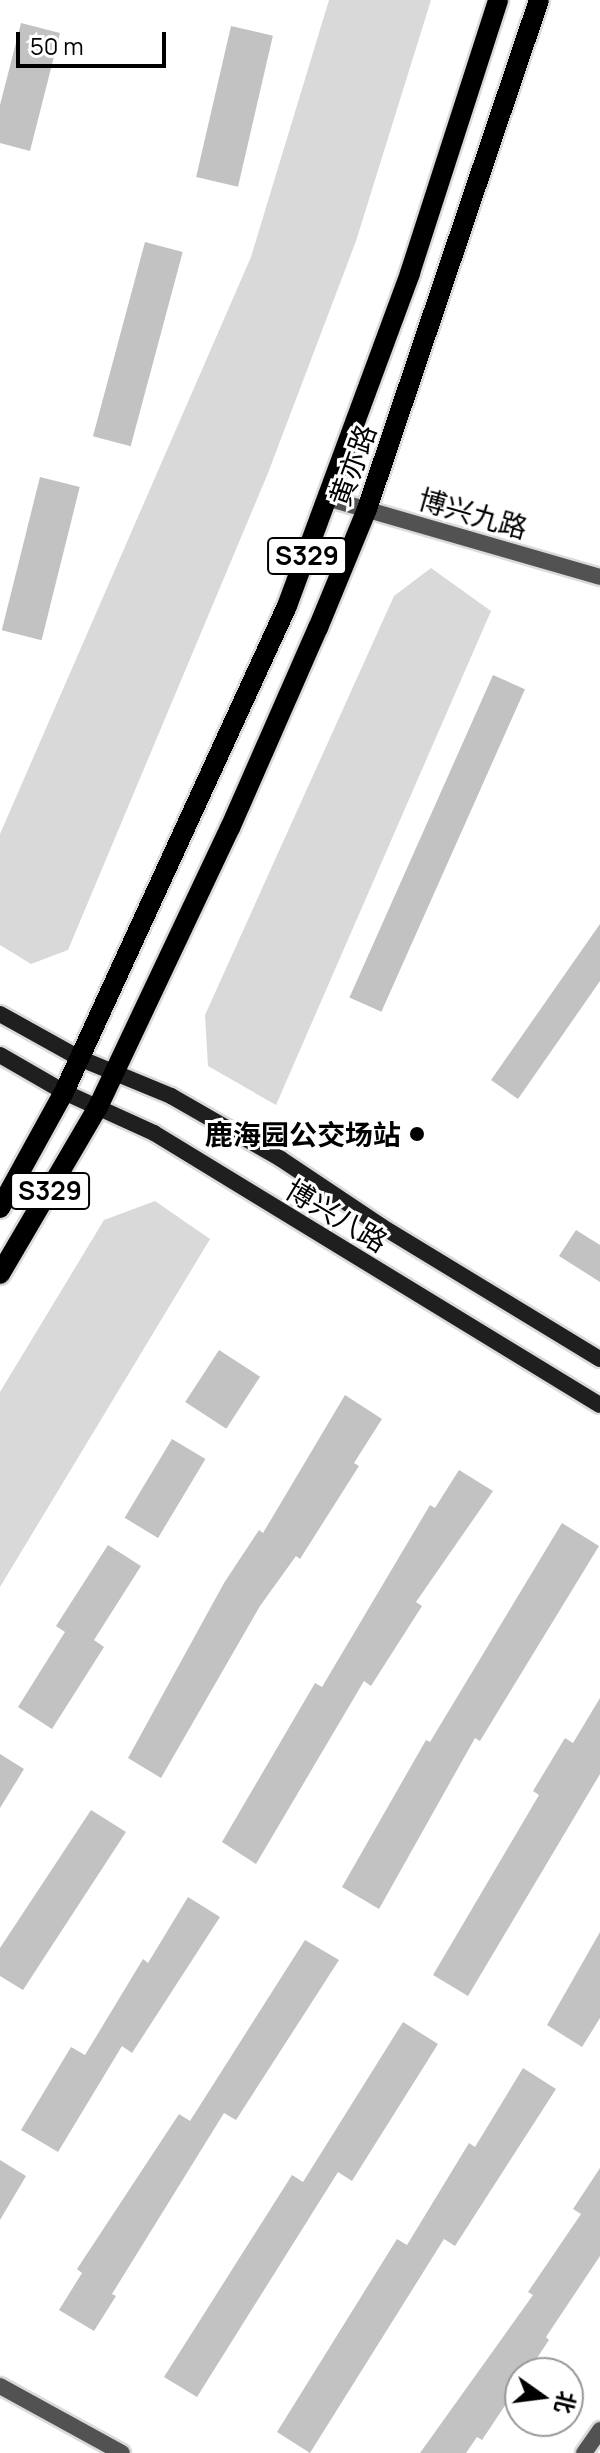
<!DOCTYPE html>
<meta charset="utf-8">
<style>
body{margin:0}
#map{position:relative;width:600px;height:2453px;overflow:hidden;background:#fff;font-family:Manrope,"Noto Sans SC",sans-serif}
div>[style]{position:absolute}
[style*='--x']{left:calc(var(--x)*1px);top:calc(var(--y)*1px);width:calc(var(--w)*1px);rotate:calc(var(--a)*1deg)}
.green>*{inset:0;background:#d9d9d9}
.building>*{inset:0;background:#c2c2c2;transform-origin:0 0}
.roads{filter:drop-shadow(2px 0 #dbdbdb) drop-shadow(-2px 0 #dbdbdb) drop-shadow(0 2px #dbdbdb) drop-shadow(0 -2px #dbdbdb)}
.street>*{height:16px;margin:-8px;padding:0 8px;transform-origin:8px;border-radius:8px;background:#525252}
.secondary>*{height:16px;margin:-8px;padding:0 8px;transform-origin:8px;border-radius:8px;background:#1f1f1f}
.primary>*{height:20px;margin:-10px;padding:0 10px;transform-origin:10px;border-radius:10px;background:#000}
.dots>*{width:22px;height:22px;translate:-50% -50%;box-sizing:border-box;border:4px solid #fff;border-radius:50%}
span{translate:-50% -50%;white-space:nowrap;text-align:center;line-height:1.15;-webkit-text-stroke:6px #fff;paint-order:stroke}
.shield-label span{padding:2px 6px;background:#fff;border:2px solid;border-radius:6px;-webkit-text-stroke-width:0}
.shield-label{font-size:26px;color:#000;font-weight:700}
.street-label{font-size:28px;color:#000}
.poi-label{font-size:28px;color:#000;font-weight:700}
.right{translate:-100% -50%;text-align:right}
.north{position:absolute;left:504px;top:2357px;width:80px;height:80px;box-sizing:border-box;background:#fff;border:2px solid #999;border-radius:50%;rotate:104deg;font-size:22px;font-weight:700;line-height:32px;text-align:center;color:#000}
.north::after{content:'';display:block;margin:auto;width:28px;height:36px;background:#000;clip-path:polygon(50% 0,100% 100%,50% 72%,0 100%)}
.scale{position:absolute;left:16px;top:32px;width:150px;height:36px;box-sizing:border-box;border:4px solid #000;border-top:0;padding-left:10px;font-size:24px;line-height:28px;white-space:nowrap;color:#000;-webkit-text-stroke:6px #fff;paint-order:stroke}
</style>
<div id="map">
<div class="green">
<i style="clip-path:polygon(329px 0,431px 0,356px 241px,268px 473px,68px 950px,31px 964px,0 945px,0 834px,251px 257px)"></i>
<i style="clip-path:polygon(431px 568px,491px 611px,276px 1105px,208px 1066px,205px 1015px,394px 596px)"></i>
<i style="clip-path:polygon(155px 1201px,210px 1239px,0 1587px,0 1392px,104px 1220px)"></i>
</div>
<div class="building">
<i style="clip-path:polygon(21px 23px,60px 33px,30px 151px,0 143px,0 105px)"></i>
<i style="left:231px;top:26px;width:43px;height:155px;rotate:13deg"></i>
<i style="left:145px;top:242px;width:39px;height:201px;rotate:15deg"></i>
<i style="left:40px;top:477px;width:41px;height:158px;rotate:14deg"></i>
<i style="left:493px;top:675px;width:35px;height:353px;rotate:24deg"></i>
<i style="clip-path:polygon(600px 924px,600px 981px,518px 1099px,491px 1080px)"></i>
<i style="clip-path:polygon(576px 1230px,600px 1245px,600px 1282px,559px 1256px)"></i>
<i style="left:219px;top:1350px;width:49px;height:62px;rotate:33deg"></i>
<i style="clip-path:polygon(345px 1395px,382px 1419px,354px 1463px,359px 1466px,300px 1559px,296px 1556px,260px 1606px,161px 1778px,128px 1758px,224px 1583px,259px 1530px,263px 1533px)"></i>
<i style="left:172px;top:1439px;width:39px;height:92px;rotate:31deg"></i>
<i style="clip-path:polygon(459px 1470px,493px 1491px,416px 1602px,422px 1606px,371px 1686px,364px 1681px,256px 1864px,222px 1842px,315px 1683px,322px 1687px,430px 1505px,435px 1508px)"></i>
<i style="clip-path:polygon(562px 1523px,599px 1546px,480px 1741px,475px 1738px,379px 1909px,342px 1887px,426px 1740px,430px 1742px)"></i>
<i style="clip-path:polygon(108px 1545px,141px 1566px,94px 1640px,104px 1647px,52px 1729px,18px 1707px,65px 1632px,56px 1626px)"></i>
<i style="clip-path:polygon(600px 1698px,600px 1774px,468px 1996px,433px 1975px,539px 1795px,533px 1791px,565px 1738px,573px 1743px)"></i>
<i style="clip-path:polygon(0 1754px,24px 1769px,0 1808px)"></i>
<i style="clip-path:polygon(91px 1810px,126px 1832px,23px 1990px,0 1976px,0 1948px)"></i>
<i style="clip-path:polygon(188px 1897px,220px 1917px,132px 2053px,122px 2046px,58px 2152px,21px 2130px,71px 2047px,85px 2055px,143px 1959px,148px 1963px)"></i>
<i style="clip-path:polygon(600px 1932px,600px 2018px,582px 2047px,547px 2025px)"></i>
<i style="clip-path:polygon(305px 1940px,339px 1960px,236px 2120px,224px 2113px,112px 2294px,116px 2296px,94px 2331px,59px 2310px,82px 2273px,77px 2269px,179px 2114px,190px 2121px)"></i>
<i style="clip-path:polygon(403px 2022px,438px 2044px,352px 2181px,338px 2172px,197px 2397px,164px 2377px,292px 2175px,303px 2182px)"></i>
<i style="clip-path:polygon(523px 2068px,556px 2089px,455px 2246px,444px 2239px,310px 2453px,277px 2432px,397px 2239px,407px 2245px,469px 2143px,475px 2147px)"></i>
<i style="clip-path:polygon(0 2160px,26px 2176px,0 2220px)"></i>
<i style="clip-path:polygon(600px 2168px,600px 2256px,546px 2337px,549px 2340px,527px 2373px,520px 2373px,520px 2383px,482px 2440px,477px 2437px,466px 2453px,420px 2453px,533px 2295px,528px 2292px,581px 2214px,573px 2209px)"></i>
</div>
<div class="roads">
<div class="street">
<i style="--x:330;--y:499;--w:281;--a:16.1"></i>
<i style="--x:0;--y:2386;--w:139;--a:28.8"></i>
<i style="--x:584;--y:2453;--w:28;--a:-55"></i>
</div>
<div class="secondary">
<i style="--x:0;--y:1014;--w:90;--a:29.1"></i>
<i style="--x:79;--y:1058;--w:100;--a:22.4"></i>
<i style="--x:171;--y:1096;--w:127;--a:29.8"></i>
<i style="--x:281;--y:1159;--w:120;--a:33.8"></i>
<i style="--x:381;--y:1226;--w:256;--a:31.3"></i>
<i style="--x:0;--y:1055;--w:74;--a:30"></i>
<i style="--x:64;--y:1092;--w:99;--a:24.5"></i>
<i style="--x:154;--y:1133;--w:522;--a:31.38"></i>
</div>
<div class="primary">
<i style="--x:0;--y:1208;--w:132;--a:-61.1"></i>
<i style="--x:64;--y:1092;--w:535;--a:-65.35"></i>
<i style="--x:287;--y:606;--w:355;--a:-69.7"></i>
<i style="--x:410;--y:273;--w:287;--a:-72.1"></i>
<i style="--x:0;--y:1274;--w:194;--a:-59.6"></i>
<i style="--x:98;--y:1107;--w:309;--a:-64.7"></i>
<i style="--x:230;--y:828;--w:219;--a:-66.3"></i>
<i style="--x:318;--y:628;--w:129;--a:-67.6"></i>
<i style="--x:367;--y:509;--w:537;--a:-71.33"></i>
</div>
</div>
<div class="dots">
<i style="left:417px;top:1134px;background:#000"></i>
</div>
<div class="shield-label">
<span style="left:307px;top:556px">S329</span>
<span style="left:50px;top:1191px">S329</span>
</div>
<div class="street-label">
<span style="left:352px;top:465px;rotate:-70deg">黄亦路</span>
<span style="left:473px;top:513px;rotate:16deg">博兴九路</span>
<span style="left:337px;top:1215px;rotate:31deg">博兴八路</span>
</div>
<div class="poi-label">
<span class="right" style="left:401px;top:1134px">鹿海园公交场站</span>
</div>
<div class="north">北</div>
<div class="scale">50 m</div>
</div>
